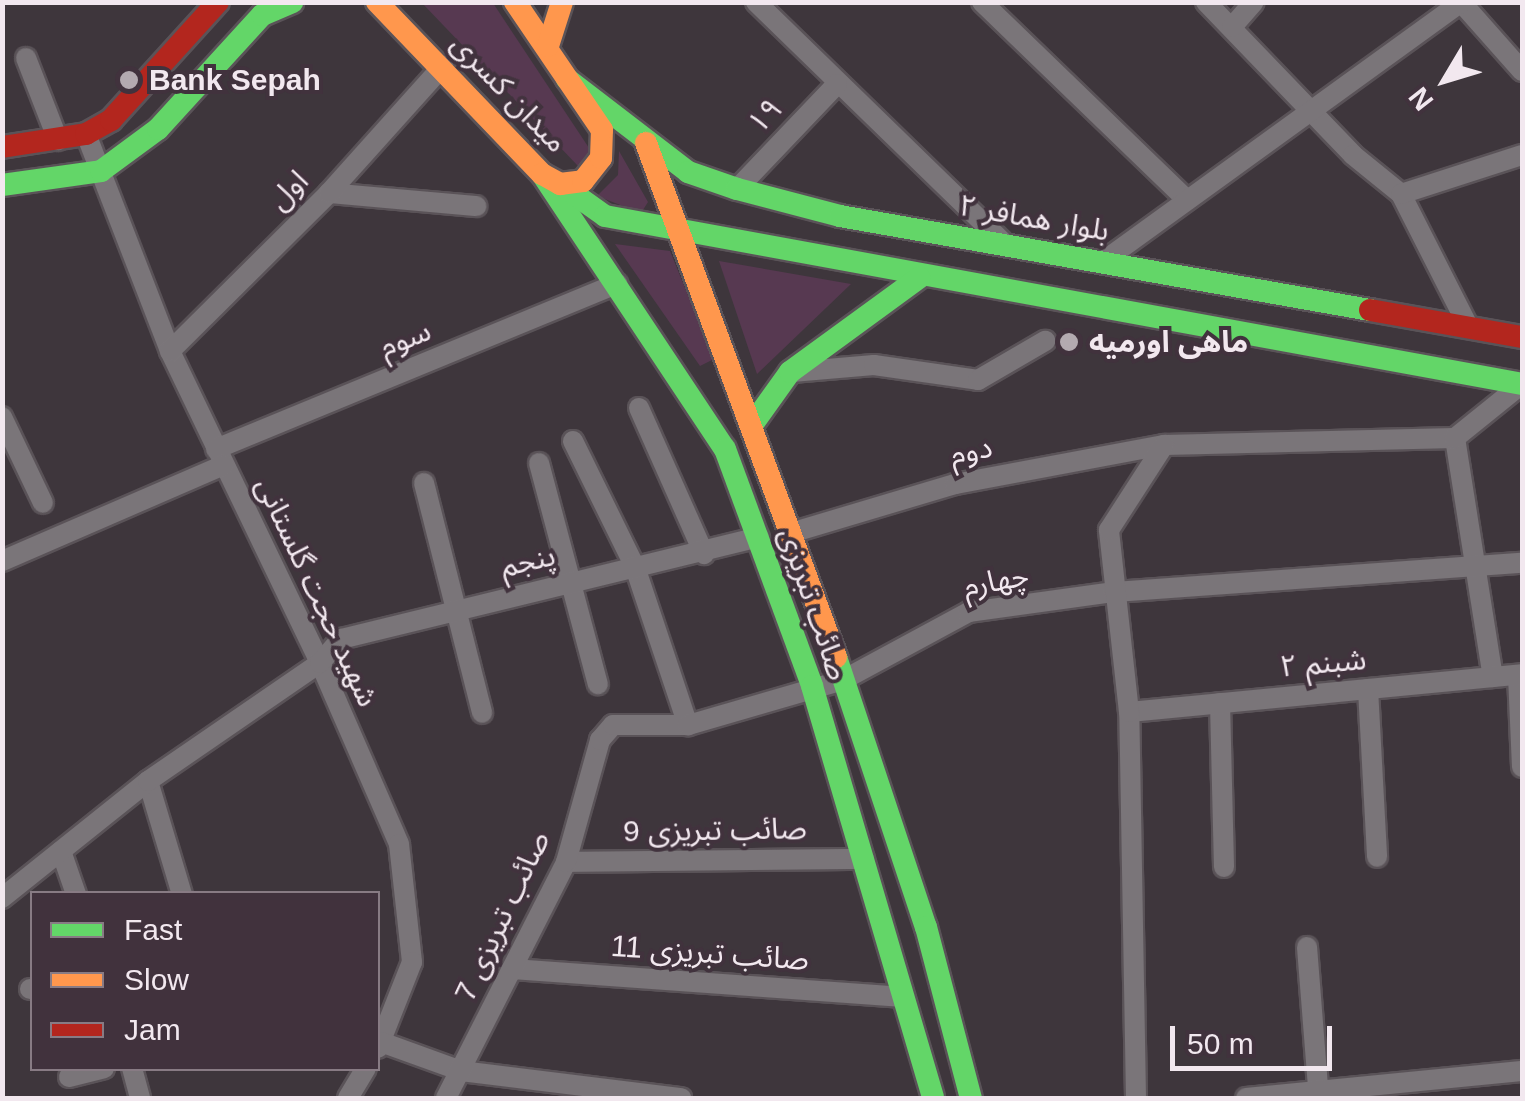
<!DOCTYPE html>
<meta charset="utf-8">
<style>
body{margin:0}
#map{position:relative;width:1525px;height:1101px;overflow:hidden;background:#3e363c;font-family:Arial,"Noto Sans Arabic",sans-serif}
div>[style]{position:absolute}
[style*='--x']{left:calc(var(--x)*1px);top:calc(var(--y)*1px);width:calc(var(--w)*1px);rotate:calc(var(--a)*1deg)}
.green>*{inset:0;background:#573951}
.roads{filter:drop-shadow(2px 0 #5a5358) drop-shadow(-2px 0 #5a5358) drop-shadow(0 2px #5a5358) drop-shadow(0 -2px #5a5358)}
.street>*{height:20px;margin:-10px;padding:0 10px;transform-origin:10px;border-radius:10px;background:#7a7579}
.fast>*{height:22px;margin:-11px;padding:0 11px;transform-origin:11px;border-radius:11px;background:#63d668}
.slow>*{height:22px;margin:-11px;padding:0 11px;transform-origin:11px;border-radius:11px;background:#ff974d}
.jam>*{height:22px;margin:-11px;padding:0 11px;transform-origin:11px;border-radius:11px;background:#b3261e}
.dots>*{width:28px;height:28px;translate:-50% -50%;box-sizing:border-box;border:5px solid #41323d;border-radius:50%}
span{translate:-50% -50%;white-space:nowrap;text-align:center;line-height:1.15;-webkit-text-stroke:8px #41323d;paint-order:stroke}
.poi-label{font-size:30px;color:#f2e8ef;font-weight:700}
.left{translate:0 -50%;text-align:left}
.street-label{font-size:30px;color:#f2e8ef}
.frame{position:absolute;inset:0;border:5px solid #f2e8ef;pointer-events:none}
.legend{position:absolute;left:30px;top:891px;width:350px;height:180px;box-sizing:border-box;background:#41323d;border:2px solid #887b84;margin:0;padding:12px 18px;list-style:none;font-size:30px;color:#f2e8ef}
.legend li{display:flex;align-items:center;gap:20px;height:50px}
.legend b{width:50px;border:2px solid #887b84}
.north{position:absolute;left:1395px;top:30px;width:100px;height:100px;-webkit-text-stroke:8px #41323d;paint-order:stroke;rotate:232deg;font-size:28px;font-weight:700;line-height:40px;text-align:center;color:#f2e8ef}
.north::after{content:'';display:block;margin:auto;width:35px;height:45px;background:#f2e8ef;clip-path:polygon(50% 0,100% 100%,50% 72%,0 100%)}
.scale{position:absolute;left:1170px;top:1026px;width:162px;height:45px;box-sizing:border-box;border:5px solid #f2e8ef;border-top:0;padding-left:12px;font-size:30px;line-height:35px;white-space:nowrap;color:#f2e8ef;-webkit-text-stroke:8px #41323d;paint-order:stroke}
</style>
<div id="map">
<div class="green">
<i style="clip-path:polygon(422px 3px,493px 3px,593px 154px,578px 166px)"></i>
<i style="clip-path:polygon(619px 151px,648px 202px,641px 213px,597px 196px,618px 175px)"></i>
<i style="clip-path:polygon(615px 244px,670px 251px,714px 359px,700px 366px)"></i>
<i style="clip-path:polygon(719px 261px,851px 284px,757px 374px)"></i>
</div>
<div class="roads">
<div class="street">
<i style="--x:756;--y:2;--w:343;--a:44.2"></i>
<i style="--x:982;--y:2;--w:285;--a:44"></i>
<i style="--x:1206;--y:2;--w:212;--a:46.1"></i>
<i style="--x:1353;--y:155;--w:62;--a:39.1"></i>
<i style="--x:1401;--y:194;--w:150;--a:63.1"></i>
<i style="--x:1461;--y:2;--w:92;--a:48.5"></i>
<i style="--x:1232;--y:27;--w:33;--a:-49"></i>
<i style="--x:26;--y:58;--w:88;--a:68.7"></i>
<i style="--x:86;--y:134;--w:233;--a:68.8"></i>
<i style="--x:170;--y:351;--w:346;--a:64.3"></i>
<i style="--x:320;--y:663;--w:197;--a:66.4"></i>
<i style="--x:399;--y:844;--w:119;--a:83.7"></i>
<i style="--x:412;--y:962;--w:92;--a:111.6"></i>
<i style="--x:737;--y:189;--w:145;--a:-46.4"></i>
<i style="--x:329;--y:193;--w:148;--a:5.1"></i>
<i style="--x:1401;--y:194;--w:127;--a:-17.9"></i>
<i style="--x:1105;--y:260;--w:440;--a:-35.9"></i>
<i style="--x:170;--y:351;--w:224;--a:-44.8"></i>
<i style="--x:329;--y:193;--w:171;--a:-48.1"></i>
<i style="--x:792;--y:372;--w:82;--a:-4.9"></i>
<i style="--x:874;--y:365;--w:105;--a:8.2"></i>
<i style="--x:978;--y:380;--w:78;--a:-30.2"></i>
<i style="--x:639;--y:408;--w:160;--a:66"></i>
<i style="--x:2;--y:417;--w:95;--a:64.5"></i>
<i style="--x:1455;--y:438;--w:242;--a:81"></i>
<i style="--x:573;--y:441;--w:140;--a:63.8"></i>
<i style="--x:635;--y:567;--w:167;--a:71.5"></i>
<i style="--x:216;--y:449;--w:434;--a:-22.4"></i>
<i style="--x:539;--y:463;--w:229;--a:75.1"></i>
<i style="--x:424;--y:483;--w:237;--a:75.8"></i>
<i style="--x:794;--y:532;--w:168;--a:-16.6"></i>
<i style="--x:955;--y:484;--w:213;--a:-10.6"></i>
<i style="--x:1164;--y:445;--w:291;--a:-1.4"></i>
<i style="--x:1455;--y:438;--w:86;--a:-38.9"></i>
<i style="--x:2;--y:561;--w:242;--a:-23.4"></i>
<i style="--x:1518;--y:675;--w:92;--a:87.5"></i>
<i style="--x:1368;--y:689;--w:168;--a:86.9"></i>
<i style="--x:1220;--y:703;--w:164;--a:88.6"></i>
<i style="--x:1129;--y:712;--w:395;--a:-5.5"></i>
<i style="--x:148;--y:781;--w:118;--a:73.3"></i>
<i style="--x:61;--y:851;--w:46;--a:70.8"></i>
<i style="--x:566;--y:862;--w:298;--a:-0.6"></i>
<i style="--x:2;--y:898;--w:187;--a:-38.7"></i>
<i style="--x:148;--y:781;--w:209;--a:-34.5"></i>
<i style="--x:320;--y:663;--w:32;--a:-49"></i>
<i style="--x:341;--y:639;--w:430;--a:-13.7"></i>
<i style="--x:1307;--y:947;--w:151;--a:85.5"></i>
<i style="--x:512;--y:969;--w:393;--a:4.1"></i>
<i style="--x:30;--y:989;--w:2;--a:0"></i>
<i style="--x:381;--y:1042;--w:85;--a:19.9"></i>
<i style="--x:461;--y:1071;--w:222;--a:7"></i>
<i style="--x:132;--y:1068;--w:31;--a:75"></i>
<i style="--x:69;--y:1077;--w:36;--a:-14"></i>
<i style="--x:348;--y:1098;--w:35;--a:-59"></i>
<i style="--x:446;--y:1098;--w:265;--a:-63"></i>
<i style="--x:566;--y:862;--w:127;--a:-74.4"></i>
<i style="--x:600;--y:740;--w:20;--a:-49"></i>
<i style="--x:613;--y:725;--w:75;--a:0"></i>
<i style="--x:688;--y:725;--w:161;--a:-16.2"></i>
<i style="--x:843;--y:680;--w:143;--a:-28.4"></i>
<i style="--x:969;--y:612;--w:146;--a:-7.9"></i>
<i style="--x:1114;--y:592;--w:409;--a:-4.1"></i>
<i style="--x:1136;--y:1098;--w:386;--a:-91"></i>
<i style="--x:1129;--y:712;--w:183;--a:-96.3"></i>
<i style="--x:1109;--y:530;--w:101;--a:-57.1"></i>
<i style="--x:1246;--y:1098;--w:277;--a:-5.6"></i>
</div>
<div class="fast">
<i style="--x:567;--y:79;--w:153;--a:37.5"></i>
<i style="--x:688;--y:172;--w:52;--a:19.1"></i>
<i style="--x:737;--y:189;--w:106;--a:14.7"></i>
<i style="--x:840;--y:216;--w:538;--a:10.06"></i>
<i style="--x:542;--y:174;--w:330;--a:56.4"></i>
<i style="--x:725;--y:449;--w:252;--a:69.8"></i>
<i style="--x:812;--y:686;--w:429;--a:73.6"></i>
<i style="--x:560;--y:184;--w:55;--a:35.4"></i>
<i style="--x:605;--y:216;--w:932;--a:10.38"></i>
<i style="--x:2;--y:185;--w:100;--a:-8"></i>
<i style="--x:101;--y:171;--w:71;--a:-36.4"></i>
<i style="--x:158;--y:129;--w:154;--a:-47.6"></i>
<i style="--x:262;--y:15;--w:33;--a:-23"></i>
<i style="--x:752;--y:425;--w:65;--a:-54.4"></i>
<i style="--x:790;--y:372;--w:160;--a:-36.1"></i>
<i style="--x:836;--y:657;--w:285;--a:71.6"></i>
<i style="--x:926;--y:927;--w:177;--a:75.3"></i>
</div>
<div class="slow">
<i style="--x:377;--y:2;--w:238;--a:46.2"></i>
<i style="--x:542;--y:174;--w:21;--a:29"></i>
<i style="--x:560;--y:184;--w:23;--a:-7"></i>
<i style="--x:583;--y:181;--w:29;--a:-52"></i>
<i style="--x:601;--y:158;--w:28;--a:-88"></i>
<i style="--x:602;--y:130;--w:155;--a:-124.2"></i>
<i style="--x:548;--y:46;--w:46;--a:-72.3"></i>
<i style="--x:646;--y:143;--w:548;--a:69.71"></i>
</div>
<div class="jam">
<i style="--x:2;--y:147;--w:85;--a:-8.8"></i>
<i style="--x:86;--y:134;--w:29;--a:-29"></i>
<i style="--x:111;--y:120;--w:159;--a:-47.8"></i>
<i style="--x:1370;--y:310;--w:154;--a:10.1"></i>
</div>
</div>
<div class="dots">
<i style="left:129px;top:80px;background:#b3aab0"></i>
<i style="left:1069px;top:342px;background:#b3aab0"></i>
</div>
<div class="poi-label">
<span class="left" style="left:149px;top:80px">Bank Sepah</span>
<span class="left" style="left:1089px;top:342px">ماهی اورمیه</span>
</div>
<div class="street-label">
<span style="left:509px;top:93px;rotate:46deg">میدان کسری</span>
<span style="left:765px;top:116px;rotate:-46deg">۱۹</span>
<span style="left:288px;top:190px;rotate:-45deg">اول</span>
<span style="left:1034px;top:218px;rotate:10deg">بلوار همافر ۲</span>
<span style="left:405px;top:339px;rotate:-22deg">سوم</span>
<span style="left:971px;top:451px;rotate:-12deg">دوم</span>
<span style="left:528px;top:561px;rotate:-13deg">پنجم</span>
<span style="left:996px;top:581px;rotate:-11deg">چهارم</span>
<span style="left:317px;top:592px;rotate:65deg">شهید حجت گلستانی</span>
<span style="left:814px;top:604px;rotate:71deg">صائب تبریزی</span>
<span style="left:1323px;top:663px;rotate:-5deg">شبنم ۲</span>
<span style="left:715px;top:830px;rotate:-1deg">صائب تبریزی 9</span>
<span style="left:502px;top:916px;rotate:-65deg">صائب تبریزی 7</span>
<span style="left:710px;top:953px;rotate:4deg">صائب تبریزی 11</span>
</div>
<div class="frame"></div>
<ul class="legend">
<li><b style="height:12px;background:#63d668"></b>Fast</li>
<li><b style="height:12px;background:#ff974d"></b>Slow</li>
<li><b style="height:12px;background:#b3261e"></b>Jam</li>
</ul>
<div class="north">N</div>
<div class="scale">50 m</div>
</div>
